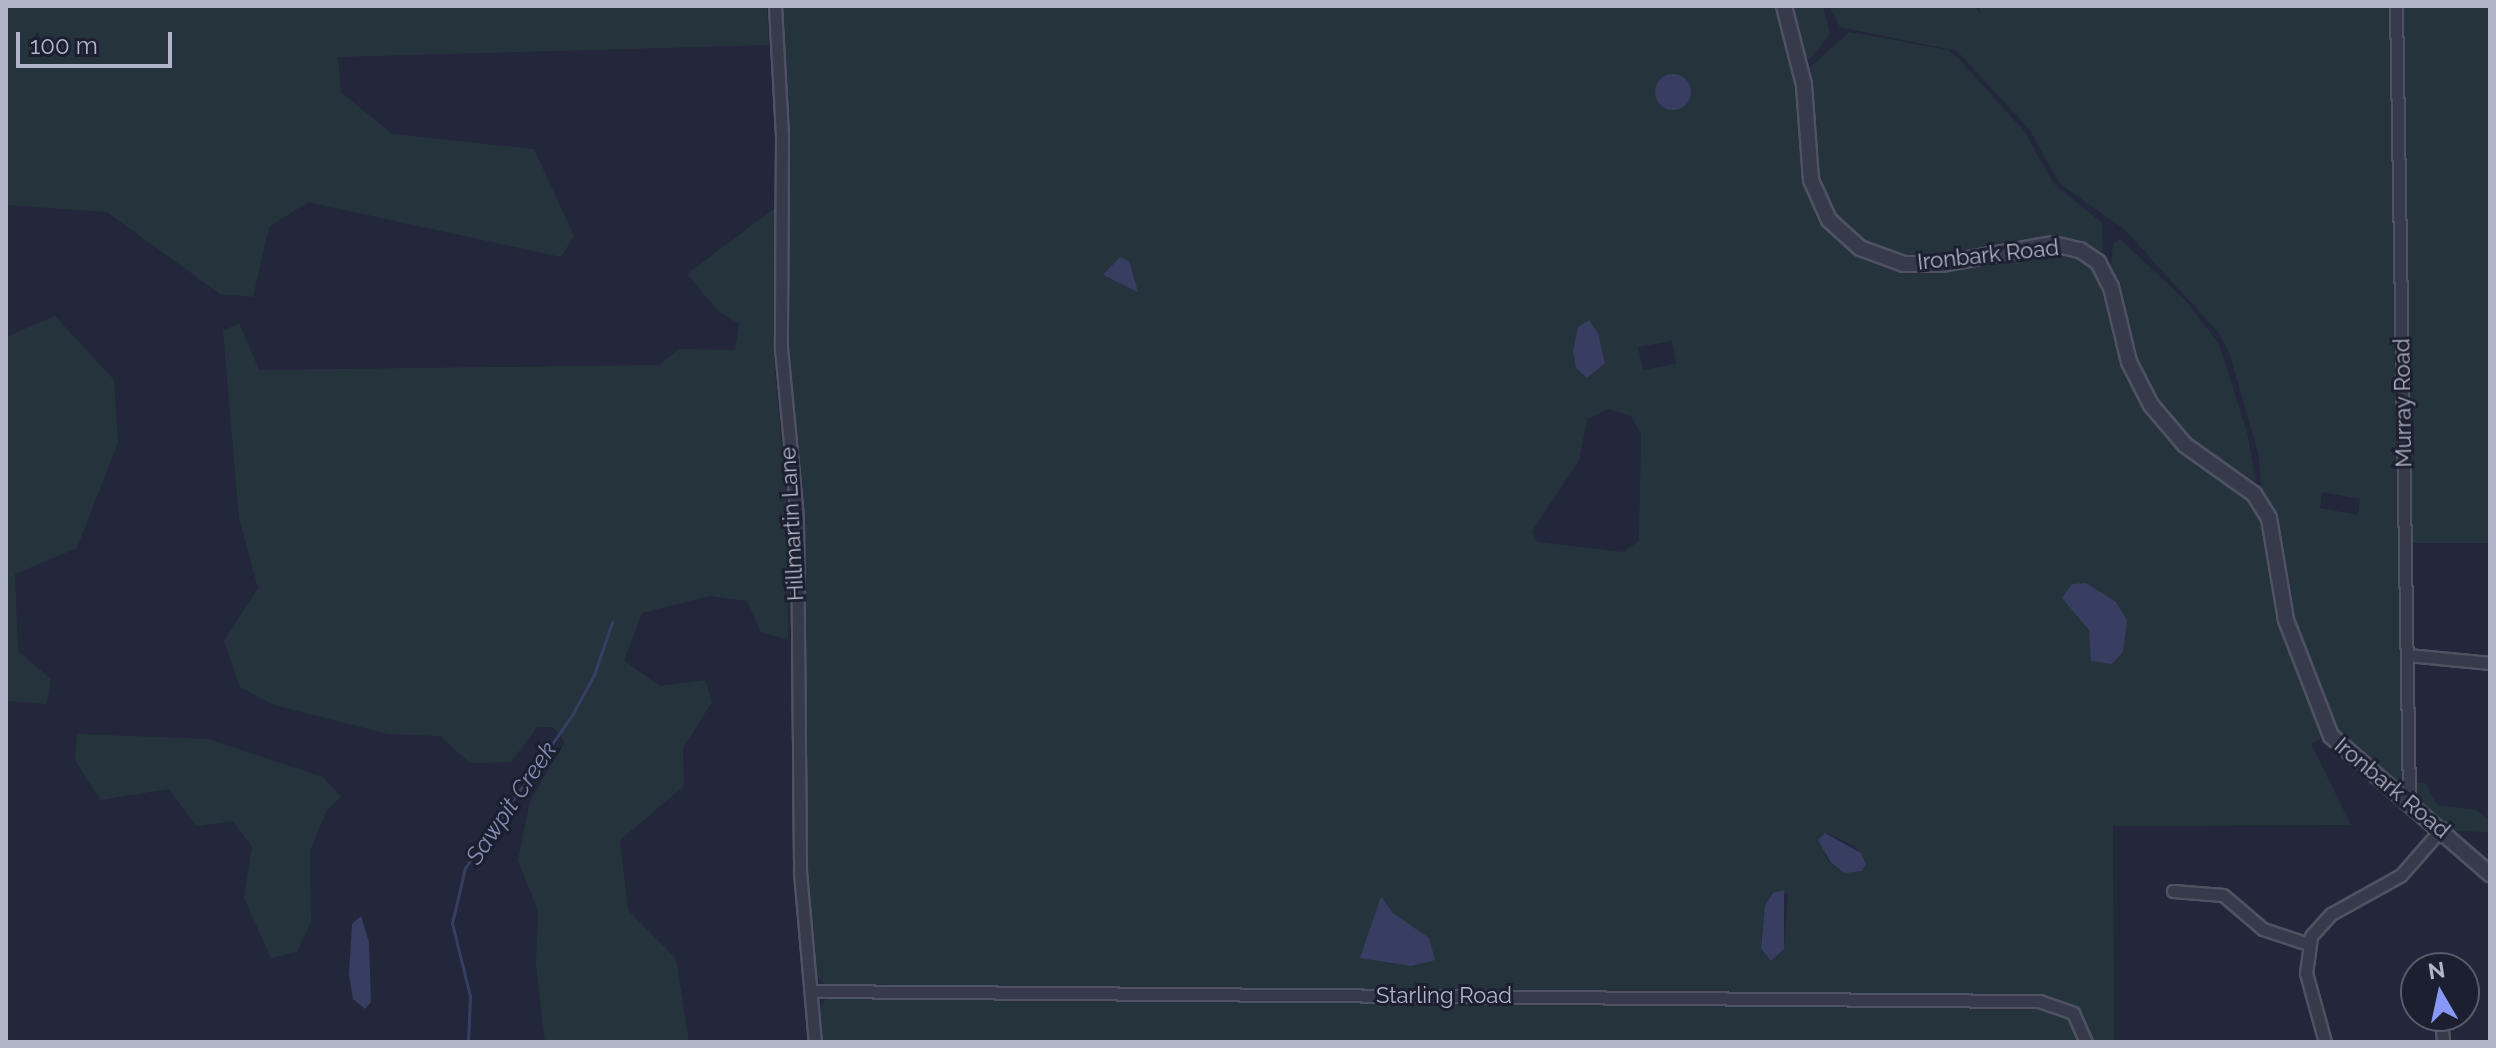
<!DOCTYPE html>
<style>
body{margin:0}
#map{position:relative;width:2496px;height:1048px;overflow:hidden;background:#23273b;font-family:Raleway,sans-serif}
div>[style]{position:absolute}
[style*='--x']{left:calc(var(--x)*1px);top:calc(var(--y)*1px);width:calc(var(--w)*1px);rotate:calc(var(--a)*1deg)}
.green>*{inset:0;background:#25343c;transform-origin:0 0}
.water>*{inset:0;background:#373e62}
.round{border-radius:50%}
.stream>*{height:3px;margin:-1.5px;padding:0 1.5px;transform-origin:1.5px;border-radius:1.5px;background:#373e62}
.roads{filter:drop-shadow(2px 0 #4f5263) drop-shadow(-2px 0 #4f5263) drop-shadow(0 2px #4f5263) drop-shadow(0 -2px #4f5263)}
.minor>*{height:11px;margin:-5.5px;padding:0 5.5px;transform-origin:5.5px;border-radius:5.5px;background:#373a4b}
.tertiary>*{height:14px;margin:-7px;padding:0 7px;transform-origin:7px;border-radius:7px;background:#373a4b}
span{translate:-50% -50%;white-space:nowrap;text-align:center;line-height:1.15;-webkit-text-stroke:6px #1c1f30;paint-order:stroke}
.street-label{font-size:22px;color:#b2b5c7}
.water-label{font-size:24px;color:#828bb2;font-style:italic}
.frame{position:absolute;inset:0;border:8px solid #b2b5c7;pointer-events:none}
.north{position:absolute;left:2400px;top:952px;width:80px;height:80px;box-sizing:border-box;background:#1c1f30;border:2px solid #585b6c;border-radius:50%;rotate:351deg;font-size:22px;font-weight:700;line-height:32px;text-align:center;color:#b2b5c7}
.north::after{content:'';display:block;margin:auto;width:28px;height:36px;background:#8898f6;clip-path:polygon(50% 0,100% 100%,50% 72%,0 100%)}
.scale{position:absolute;left:16px;top:32px;width:156px;height:36px;box-sizing:border-box;border:4px solid #b2b5c7;border-top:0;padding-left:10px;font-size:24px;line-height:28px;white-space:nowrap;color:#b2b5c7;-webkit-text-stroke:6px #1c1f30;paint-order:stroke}
</style>
<div id="map">
<div class="green">
<i style="clip-path:polygon(6px 6px,767px 6px,769px 45px,338px 57px,341px 92px,392px 134px,534px 149px,574px 236px,561px 257px,308px 202px,269px 227px,253px 297px,220px 294px,107px 212px,6px 205px)"></i>
<i style="clip-path:polygon(evenodd,779px 6px,1779px 6px,1796px 72px,1806px 184px,1818px 214px,1846px 245px,1899px 269px,2053px 251px,2079px 258px,2096px 273px,2123px 364px,2153px 419px,2180px 449px,2254px 503px,2264px 518px,2279px 618px,2324px 736px,2311px 744px,2351px 825px,2113px 826px,2114px 1042px,2089px 1042px,2076px 1007px,2047px 998px,825px 984px,815px 975px,805px 910px,802px 644px,785px 357px,787px 200px,779px 6px,1672px 341px,1676px 364px,1643px 370px,1638px 347px,1672px 341px,779px 6px,1609px 409px,1631px 416px,1641px 434px,1639px 541px,1623px 552px,1537px 542px,1532px 531px,1579px 461px,1587px 419px,1609px 409px,779px 6px,1828px 833px,1854px 846px,1866px 861px,1862px 871px,1838px 869px,1830px 863px,1825px 855px,1828px 833px,779px 6px,1788px 893px,1784px 949px,1771px 961px,1761px 943px,1765px 906px,1771px 896px,1788px 893px)"></i>
<i style="clip-path:polygon(1790px 6px,1823px 6px,1830px 34px,1810px 59px,1804px 59px)"></i>
<i style="clip-path:polygon(evenodd,1829px 6px,1973px 6px,1981px 13px,1978px 6px,2391px 6px,2404px 788px,2333px 730px,2297px 636px,2277px 524px,2262px 493px,2258px 452px,2229px 352px,2218px 332px,2125px 230px,2059px 183px,2030px 130px,1957px 51px,1840px 27px,1829px 6px,2322px 492px,2360px 499px,2358px 515px,2320px 508px,2322px 492px)"></i>
<i style="left:2400px;top:6px;width:90px;height:537px"></i>
<i style="clip-path:polygon(1849px 32px,1948px 50px,1958px 58px,2024px 131px,2054px 184px,2102px 223px,2103px 252px,2083px 246px,1904px 258px,1864px 243px,1829px 208px,1816px 175px,1807px 70px)"></i>
<i style="clip-path:polygon(775px 208px,774px 360px,787px 504px,788px 640px,761px 632px,747px 601px,710px 596px,642px 613px,624px 661px,660px 686px,705px 680px,712px 702px,683px 748px,684px 786px,620px 840px,628px 910px,676px 959px,689px 1042px,545px 1042px,536px 965px,538px 911px,518px 860px,530px 801px,565px 742px,553px 727px,537px 727px,511px 762px,470px 763px,440px 736px,388px 734px,274px 705px,240px 687px,224px 641px,258px 588px,239px 518px,223px 331px,239px 323px,259px 370px,659px 365px,679px 349px,735px 350px,739px 324px,717px 310px,687px 274px)"></i>
<i style="clip-path:polygon(2120px 239px,2185px 300px,2219px 344px,2247px 432px,2256px 482px,2187px 438px,2142px 379px,2111px 265px,2113px 244px)"></i>
<i style="clip-path:polygon(55px 316px,114px 380px,118px 442px,77px 548px,15px 574px,18px 651px,51px 679px,47px 704px,6px 701px,6px 337px)"></i>
<i style="clip-path:polygon(77px 734px,208px 739px,323px 777px,341px 797px,327px 810px,310px 850px,311px 921px,297px 952px,271px 958px,244px 898px,252px 847px,233px 821px,196px 826px,169px 789px,100px 800px,75px 760px)"></i>
<i style="clip-path:polygon(2414px 782px,2425px 783px,2437px 805px,2477px 810px,2490px 822px,2490px 832px,2455px 831px,2418px 800px)"></i>
<i style="clip-path:polygon(830px 995px,2035px 1006px,2070px 1018px,2081px 1042px,819px 1042px,818px 1008px)"></i>
</div>
<div class="water">
<i class="round" style="left:1655px;top:74px;width:36px;height:36px"></i>
<i style="clip-path:polygon(1120px 257px,1129px 261px,1138px 292px,1103px 275px)"></i>
<i style="clip-path:polygon(1589px 320px,1598px 333px,1605px 363px,1587px 378px,1576px 368px,1573px 351px,1578px 327px)"></i>
<i style="clip-path:polygon(2086px 583px,2116px 602px,2127px 620px,2123px 652px,2112px 664px,2091px 661px,2089px 630px,2062px 598px,2072px 584px)"></i>
<i style="clip-path:polygon(1825px 833px,1861px 853px,1866px 864px,1862px 871px,1845px 873px,1831px 863px,1818px 840px)"></i>
<i style="clip-path:polygon(1784px 890px,1784px 949px,1771px 961px,1761px 948px,1765px 906px,1773px 893px)"></i>
<i style="clip-path:polygon(1381px 897px,1393px 913px,1429px 938px,1435px 960px,1411px 966px,1360px 958px)"></i>
<i style="clip-path:polygon(361px 916px,369px 942px,371px 1002px,365px 1009px,353px 999px,349px 975px,352px 924px)"></i>
</div>
<div class="stream">
<i style="--x:468;--y:1042;--w:46;--a:-87.5"></i>
<i style="--x:470;--y:996;--w:75;--a:-103.9"></i>
<i style="--x:452;--y:923;--w:57;--a:-76.7"></i>
<i style="--x:465;--y:868;--w:187;--a:-55"></i>
<i style="--x:572;--y:715;--w:46;--a:-61.2"></i>
<i style="--x:594;--y:675;--w:56;--a:-71.2"></i>
</div>
<div class="roads">
<div class="minor">
<i style="--x:775;--y:6;--w:131;--a:86.9"></i>
<i style="--x:782;--y:137;--w:211;--a:90.3"></i>
<i style="--x:781;--y:348;--w:171;--a:84.6"></i>
<i style="--x:797;--y:518;--w:354;--a:89.5"></i>
<i style="--x:800;--y:872;--w:171;--a:85"></i>
<i style="--x:2396;--y:6;--w:794;--a:89.06"></i>
<i style="--x:2408;--y:655;--w:82;--a:5.6"></i>
<i style="--x:2173;--y:891;--w:50;--a:4.6"></i>
<i style="--x:2223;--y:895;--w:52;--a:40.4"></i>
<i style="--x:2263;--y:929;--w:47;--a:18.4"></i>
<i style="--x:812;--y:991;--w:1227;--a:0.47"></i>
<i style="--x:2039;--y:1001;--w:36;--a:19"></i>
<i style="--x:2073;--y:1013;--w:32;--a:66"></i>
<i style="--x:2441;--y:1018;--w:24;--a:85"></i>
<i style="--x:2325;--y:1042;--w:72;--a:-105.4"></i>
<i style="--x:2306;--y:973;--w:37;--a:-82"></i>
<i style="--x:2311;--y:936;--w:30;--a:-48"></i>
<i style="--x:2331;--y:914;--w:80;--a:-29.1"></i>
<i style="--x:2401;--y:875;--w:62;--a:-48.9"></i>
</div>
<div class="tertiary">
<i style="--x:1784;--y:6;--w:81;--a:75.8"></i>
<i style="--x:1804;--y:85;--w:95;--a:85.8"></i>
<i style="--x:1811;--y:180;--w:44;--a:65.8"></i>
<i style="--x:1829;--y:220;--w:42;--a:42.1"></i>
<i style="--x:1860;--y:248;--w:47;--a:20"></i>
<i style="--x:1904;--y:264;--w:37;--a:0"></i>
<i style="--x:1941;--y:264;--w:114;--a:-10.1"></i>
<i style="--x:2053;--y:244;--w:28;--a:13"></i>
<i style="--x:2080;--y:250;--w:22;--a:34"></i>
<i style="--x:2098;--y:262;--w:28;--a:63"></i>
<i style="--x:2111;--y:287;--w:77;--a:76.5"></i>
<i style="--x:2129;--y:362;--w:48;--a:62.9"></i>
<i style="--x:2151;--y:405;--w:52;--a:49.6"></i>
<i style="--x:2185;--y:445;--w:85;--a:35.4"></i>
<i style="--x:2254;--y:494;--w:28;--a:58"></i>
<i style="--x:2269;--y:518;--w:103;--a:80.5"></i>
<i style="--x:2286;--y:620;--w:124;--a:68.8"></i>
<i style="--x:2331;--y:736;--w:211;--a:41"></i>
</div>
</div>
<div class="street-label">
<span style="left:1988px;top:255px;rotate:-6deg">Ironbark Road</span>
<span style="left:2403px;top:403px;rotate:-91deg">Murray Road</span>
<span style="left:792px;top:524px;rotate:-93deg">Hillmartin Lane</span>
<span style="left:2392px;top:788px;rotate:40deg">Ironbark Road</span>
<span style="left:1444px;top:996px">Starling Road</span>
</div>
<div class="water-label">
<span style="left:511px;top:803px;rotate:-56deg">Sawpit Creek</span>
</div>
<div class="frame"></div>
<div class="north">N</div>
<div class="scale">100 m</div>
</div>
